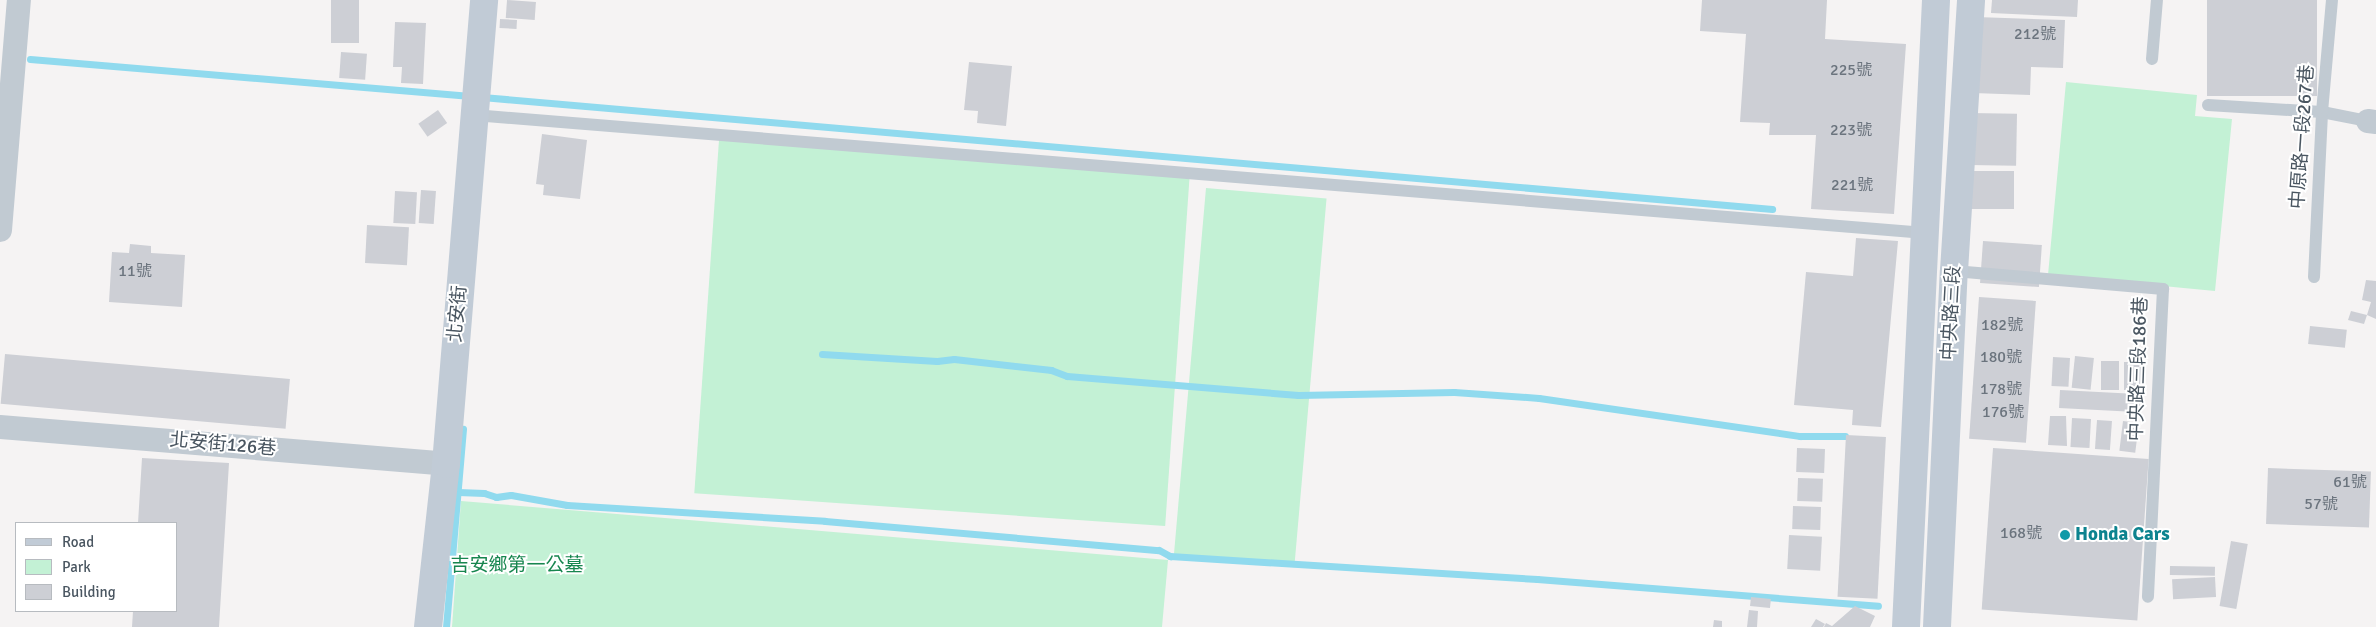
<!DOCTYPE html>
<meta charset="utf-8">
<style>
body{margin:0}
#map{position:relative;width:2376px;height:627px;overflow:hidden;background:#f5f3f3;font-family:Signika,"Noto Sans TC",sans-serif}
div>[style]{position:absolute}
[style*='--x']{left:calc(var(--x)*1px);top:calc(var(--y)*1px);width:calc(var(--w)*1px);rotate:calc(var(--a)*1deg)}
.green>*{inset:0;background:#c3f1d5;transform-origin:0 0}
.stream>*{height:7px;margin:-3.5px;padding:0 3.5px;transform-origin:3.5px;border-radius:3.5px;background:#90daee}
.building>*{inset:0;background:#cdcfd5;transform-origin:0 0}
.lane>*{height:12px;margin:-6px;padding:0 6px;transform-origin:6px;border-radius:6px;background:#c1cad2}
.street>*{height:24px;margin:-12px;padding:0 12px;transform-origin:12px;border-radius:12px;background:#c1cad2}
.secondary>*{height:28px;margin:-14px;padding:0 14px;transform-origin:14px;border-radius:14px;background:#c1cbd6}
.dots>*{width:14px;height:14px;translate:-50% -50%;box-sizing:border-box;border:2px solid #fff;border-radius:50%}
span{translate:-50% -50%;white-space:nowrap;text-align:center;line-height:1.15;-webkit-text-stroke:4px #fff;paint-order:stroke}
.number-label{font-size:16px;color:#6b747e}
.number-label span{-webkit-text-stroke-width:0}
.street-label{font-size:19px;color:#4a5661}
.culture-label{font-size:19px;color:#0d838f;font-weight:700}
.left{translate:0 -50%;text-align:left}
.park-label{font-size:19px;color:#17864f}
.legend{position:absolute;left:15px;top:522px;width:162px;height:90px;box-sizing:border-box;background:#fff;border:1px solid #b7bbc0;margin:0;padding:6px 9px;list-style:none;font-size:15px;color:#4a5661}
.legend li{display:flex;align-items:center;gap:10px;height:25px}
.legend b{width:25px;border:1px solid #b7bbc0}
</style>
<div id="map">
<div class="green">
<i style="clip-path:polygon(2066px 82px,2197px 95px,2195px 116px,2232px 119px,2215px 291px,2048px 275px)"></i>
<i style="left:719px;top:140px;width:472px;height:354px;rotate:4deg"></i>
<i style="left:1206px;top:188px;width:121px;height:370px;rotate:5deg"></i>
<i style="clip-path:polygon(461px 501px,1168px 560px,1162px 627px,452px 627px)"></i>
</div>
<div class="stream">
<i style="--x:30;--y:59;--w:442;--a:4.8"></i>
<i style="--x:482;--y:97;--w:1295;--a:4.96"></i>
<i style="--x:822;--y:354;--w:115;--a:3.5"></i>
<i style="--x:937;--y:361;--w:17;--a:-7"></i>
<i style="--x:954;--y:359;--w:98;--a:6.5"></i>
<i style="--x:1051;--y:370;--w:17;--a:21"></i>
<i style="--x:1067;--y:376;--w:232;--a:4.7"></i>
<i style="--x:1298;--y:395;--w:156;--a:-1.1"></i>
<i style="--x:1454;--y:392;--w:85;--a:4"></i>
<i style="--x:1539;--y:398;--w:264;--a:8.3"></i>
<i style="--x:1800;--y:436;--w:45;--a:0"></i>
<i style="--x:458;--y:492;--w:26;--a:2"></i>
<i style="--x:484;--y:493;--w:13;--a:18"></i>
<i style="--x:496;--y:497;--w:15;--a:-8"></i>
<i style="--x:511;--y:495;--w:57;--a:10.1"></i>
<i style="--x:567;--y:505;--w:258;--a:3.5"></i>
<i style="--x:825;--y:521;--w:335;--a:5"></i>
<i style="--x:1159;--y:550;--w:13;--a:29"></i>
<i style="--x:1170;--y:556;--w:368;--a:3.6"></i>
<i style="--x:1537;--y:579;--w:342;--a:4.5"></i>
<i style="--x:446;--y:627;--w:199;--a:-85.1"></i>
</div>
<div class="building">
<i style="left:331px;top:0;width:28px;height:43px"></i>
<i style="left:507px;top:0;width:29px;height:18px;rotate:4deg"></i>
<i style="clip-path:polygon(1702px 0,1827px 0,1825px 39px,1906px 44px,1894px 214px,1811px 209px,1816px 135px,1769px 135px,1770px 123px,1740px 122px,1746px 34px,1700px 31px)"></i>
<i style="clip-path:polygon(1992px 0,2078px 0,2077px 17px,1991px 13px)"></i>
<i style="left:2207px;top:0;width:110px;height:96px"></i>
<i style="clip-path:polygon(1976px 17px,2065px 20px,2063px 68px,2031px 67px,2030px 95px,1973px 93px)"></i>
<i style="left:500px;top:19px;width:17px;height:9px;rotate:3deg"></i>
<i style="clip-path:polygon(395px 22px,426px 23px,423px 84px,401px 83px,402px 67px,393px 67px)"></i>
<i style="left:341px;top:52px;width:26px;height:26px;rotate:4deg"></i>
<i style="clip-path:polygon(969px 62px,1012px 66px,1006px 126px,977px 123px,978px 111px,964px 110px)"></i>
<i style="left:438px;top:110px;width:16px;height:24px;rotate:55deg"></i>
<i style="left:1970px;top:113px;width:47px;height:52px;rotate:1deg"></i>
<i style="clip-path:polygon(542px 134px,587px 140px,580px 199px,543px 195px,544px 185px,536px 184px)"></i>
<i style="left:1969px;top:171px;width:45px;height:38px"></i>
<i style="left:421px;top:190px;width:15px;height:33px;rotate:4deg"></i>
<i style="left:395px;top:191px;width:22px;height:32px;rotate:3deg"></i>
<i style="left:367px;top:225px;width:42px;height:38px;rotate:3deg"></i>
<i style="clip-path:polygon(1856px 238px,1898px 241px,1881px 427px,1852px 425px,1853px 410px,1794px 405px,1806px 272px,1853px 276px)"></i>
<i style="left:1983px;top:241px;width:59px;height:42px;rotate:4deg"></i>
<i style="clip-path:polygon(130px 244px,151px 246px,151px 253px,185px 255px,182px 307px,109px 302px,112px 252px,129px 253px)"></i>
<i style="clip-path:polygon(2366px 280px,2376px 281px,2376px 319px,2367px 315px,2364px 324px,2348px 320px,2351px 311px,2367px 315px,2371px 302px,2362px 300px)"></i>
<i style="left:1979px;top:297px;width:57px;height:142px;rotate:4deg"></i>
<i style="left:2310px;top:326px;width:37px;height:18px;rotate:6deg"></i>
<i style="left:5px;top:354px;width:286px;height:50px;rotate:5deg"></i>
<i style="left:2075px;top:356px;width:19px;height:32px;rotate:6deg"></i>
<i style="left:2053px;top:357px;width:17px;height:29px;rotate:3deg"></i>
<i style="left:2101px;top:361px;width:18px;height:29px"></i>
<i style="left:2124px;top:362px;width:17px;height:28px"></i>
<i style="left:2060px;top:390px;width:82px;height:18px;rotate:3deg"></i>
<i style="clip-path:polygon(2050px 416px,2066px 416px,2067px 446px,2048px 445px)"></i>
<i style="left:2072px;top:418px;width:19px;height:29px;rotate:3deg"></i>
<i style="left:2097px;top:420px;width:15px;height:29px;rotate:4deg"></i>
<i style="left:2123px;top:421px;width:16px;height:30px;rotate:7deg"></i>
<i style="left:1846px;top:435px;width:40px;height:162px;rotate:3deg"></i>
<i style="left:1797px;top:448px;width:28px;height:24px;rotate:2deg"></i>
<i style="left:1993px;top:448px;width:156px;height:162px;rotate:4deg"></i>
<i style="clip-path:polygon(142px 458px,229px 463px,219px 627px,132px 627px,133px 611px,176px 611px,176px 523px,138px 523px)"></i>
<i style="left:2268px;top:468px;width:103px;height:56px;rotate:2deg"></i>
<i style="left:1798px;top:478px;width:25px;height:23px;rotate:2deg"></i>
<i style="left:1793px;top:506px;width:28px;height:23px;rotate:2deg"></i>
<i style="left:1789px;top:535px;width:33px;height:34px;rotate:3deg"></i>
<i style="left:2231px;top:541px;width:17px;height:66px;rotate:10deg"></i>
<i style="left:2170px;top:566px;width:45px;height:9px;rotate:1deg"></i>
<i style="left:2215px;top:577px;width:20px;height:43px;rotate:87deg"></i>
<i style="left:1751px;top:597px;width:20px;height:9px;rotate:6deg"></i>
<i style="clip-path:polygon(1855px 606px,1875px 616px,1870px 627px,1824px 627px,1826px 623px,1832px 626px)"></i>
<i style="clip-path:polygon(1749px 610px,1758px 611px,1757px 627px,1747px 627px)"></i>
<i style="clip-path:polygon(1816px 619px,1825px 624px,1823px 627px,1811px 627px)"></i>
<i style="clip-path:polygon(1714px 620px,1722px 621px,1722px 627px,1713px 627px)"></i>
</div>
<div class="lane">
<i style="--x:2152;--y:59;--w:59;--a:-85.2"></i>
<i style="--x:2208;--y:105;--w:114;--a:3.5"></i>
<i style="--x:2322;--y:112;--w:47;--a:11.1"></i>
<i style="--x:474;--y:115;--w:1456;--a:4.65"></i>
<i style="--x:1954;--y:271;--w:210;--a:4.9"></i>
<i style="--x:2163;--y:289;--w:308;--a:92.8"></i>
<i style="--x:2314;--y:277;--w:165;--a:-87.2"></i>
<i style="--x:2322;--y:112;--w:112;--a:-84.9"></i>
</div>
<div class="street">
<i style="--x:2368;--y:121;--w:8;--a:7"></i>
<i style="--x:0;--y:230;--w:231;--a:-85.3"></i>
<i style="--x:0;--y:427;--w:448;--a:4.7"></i>
</div>
<div class="secondary">
<i style="--x:428;--y:627;--w:164;--a:-83.7"></i>
<i style="--x:446;--y:464;--w:466;--a:-85.3"></i>
<i style="--x:1906;--y:627;--w:628;--a:-87.26"></i>
<i style="--x:1937;--y:627;--w:356;--a:-87.3"></i>
<i style="--x:1954;--y:271;--w:272;--a:-86.4"></i>
</div>
<div class="dots">
<i style="left:2065px;top:535px;background:#0f9aa8"></i>
</div>
<div class="number-label">
<span style="left:2035px;top:34px">212號</span>
<span style="left:1851px;top:70px">225號</span>
<span style="left:1851px;top:130px">223號</span>
<span style="left:1852px;top:185px">221號</span>
<span style="left:135px;top:271px">11號</span>
<span style="left:2002px;top:325px">182號</span>
<span style="left:2001px;top:357px">180號</span>
<span style="left:2001px;top:389px">178號</span>
<span style="left:2003px;top:412px">176號</span>
<span style="left:2350px;top:482px">61號</span>
<span style="left:2321px;top:504px">57號</span>
<span style="left:2021px;top:533px">168號</span>
</div>
<div class="street-label">
<span style="left:2303px;top:137px;rotate:-86deg">中原路一段267巷</span>
<span style="left:1952px;top:313px;rotate:-87deg">中央路三段</span>
<span style="left:458px;top:314px;rotate:-85deg">北安街</span>
<span style="left:2139px;top:369px;rotate:-88deg">中央路三段186巷</span>
<span style="left:223px;top:445px;rotate:5deg">北安街126巷</span>
</div>
<div class="culture-label">
<span class="left" style="left:2075px;top:535px">Honda Cars</span>
</div>
<div class="park-label">
<span style="left:517px;top:566px">吉安鄉第一公墓</span>
</div>
<ul class="legend">
<li><b style="height:6px;background:#c1cbd6"></b>Road</li>
<li><b style="height:14px;background:#c3f1d5"></b>Park</li>
<li><b style="height:14px;background:#cdcfd5"></b>Building</li>
</ul>
</div>
